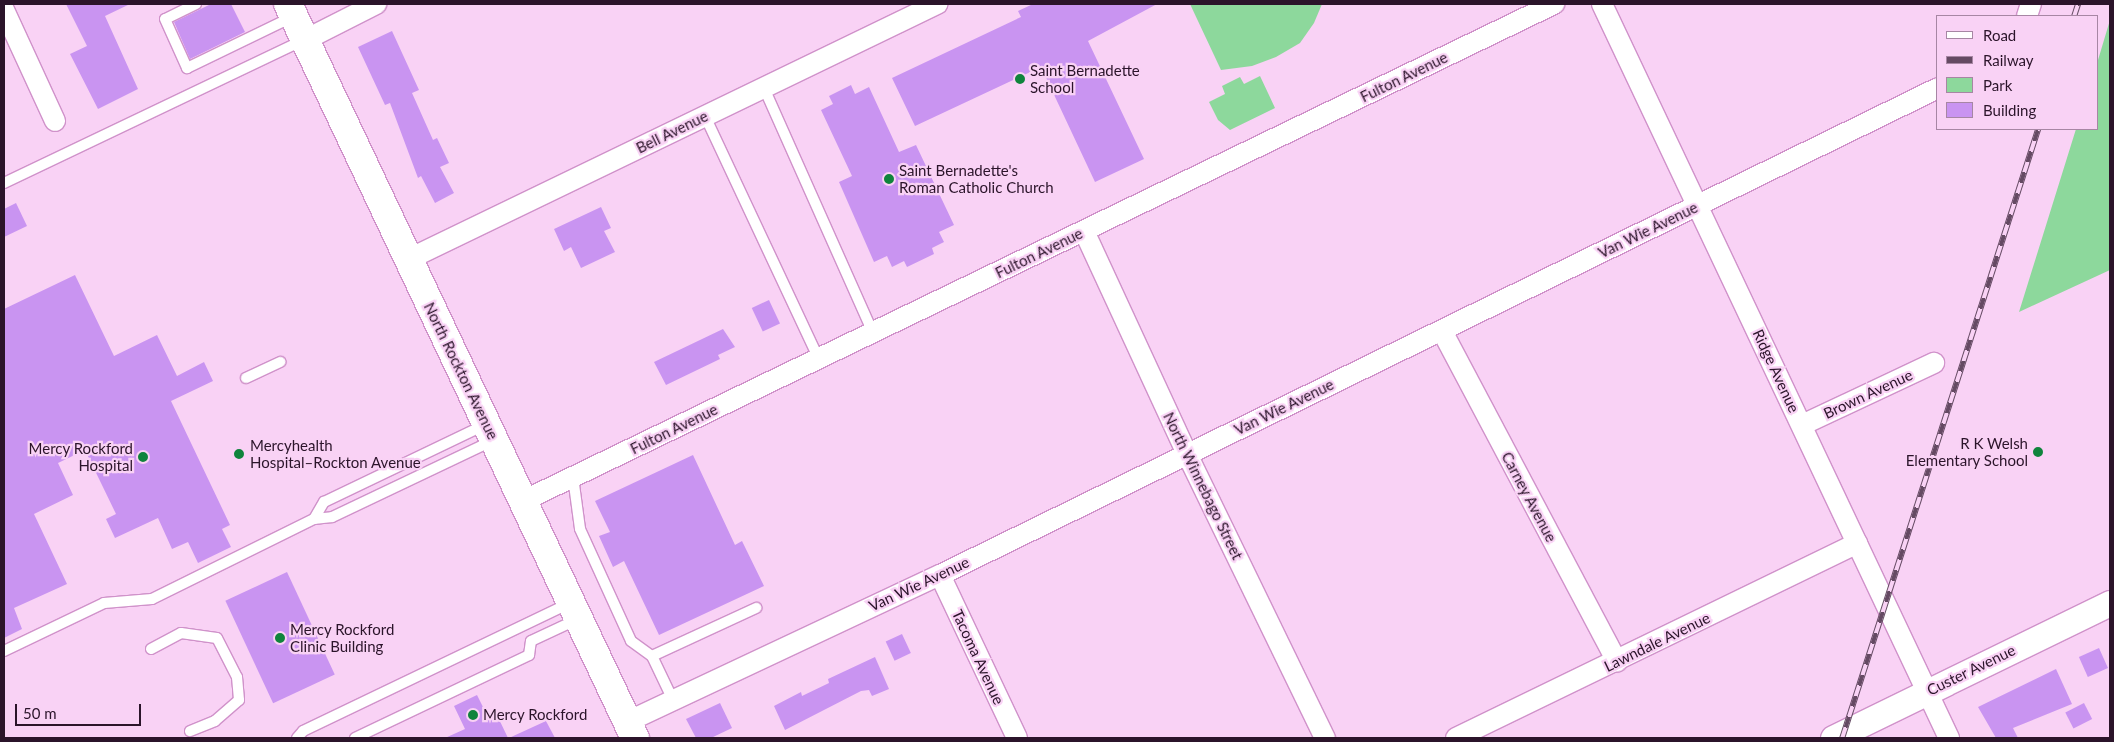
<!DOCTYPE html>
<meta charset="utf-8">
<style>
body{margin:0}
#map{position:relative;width:2114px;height:742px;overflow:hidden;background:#f9d2f5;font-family:Lato,sans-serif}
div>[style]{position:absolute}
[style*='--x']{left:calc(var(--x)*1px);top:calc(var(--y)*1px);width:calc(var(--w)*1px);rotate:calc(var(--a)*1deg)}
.green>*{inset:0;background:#8dd89c}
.building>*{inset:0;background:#c994f1;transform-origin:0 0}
.roads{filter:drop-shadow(1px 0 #d092ca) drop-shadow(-1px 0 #d092ca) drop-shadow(0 1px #d092ca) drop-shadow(0 -1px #d092ca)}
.service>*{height:10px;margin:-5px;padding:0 5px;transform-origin:5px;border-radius:5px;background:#fff}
.minor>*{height:20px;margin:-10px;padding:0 10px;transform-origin:10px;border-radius:10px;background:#fff}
.tertiary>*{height:25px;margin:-12.5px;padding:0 12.5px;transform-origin:12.5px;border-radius:12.5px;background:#fff}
.secondary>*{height:28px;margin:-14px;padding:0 14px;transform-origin:14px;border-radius:14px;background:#fff}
.rail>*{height:5.5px;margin-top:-2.75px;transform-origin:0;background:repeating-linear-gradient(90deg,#f9d2f5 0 11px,#654a63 0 22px);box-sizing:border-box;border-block:1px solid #654a63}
.dots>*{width:14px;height:14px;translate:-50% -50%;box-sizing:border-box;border:2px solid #f9d2f5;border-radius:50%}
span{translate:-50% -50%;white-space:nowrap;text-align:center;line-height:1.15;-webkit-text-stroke:4.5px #f9d2f5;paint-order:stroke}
.poi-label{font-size:15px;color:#2b142a}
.left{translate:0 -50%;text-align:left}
.right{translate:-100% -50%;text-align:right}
.street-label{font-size:15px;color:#2b142a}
.frame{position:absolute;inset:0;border:5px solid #2b142a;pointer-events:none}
.legend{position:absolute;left:1936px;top:15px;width:162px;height:115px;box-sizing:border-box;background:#f9d2f5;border:1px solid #a786a4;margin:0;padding:6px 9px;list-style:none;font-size:15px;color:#2b142a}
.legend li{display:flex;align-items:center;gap:10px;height:25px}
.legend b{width:25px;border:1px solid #a786a4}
.scale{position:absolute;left:15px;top:704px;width:126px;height:22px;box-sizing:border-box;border:2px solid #2b142a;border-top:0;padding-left:6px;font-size:15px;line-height:18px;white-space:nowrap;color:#2b142a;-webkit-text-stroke:4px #f9d2f5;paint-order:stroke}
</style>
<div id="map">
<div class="green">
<i style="clip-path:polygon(1190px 4px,1322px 4px,1314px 23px,1300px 43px,1276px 57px,1252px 66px,1221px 70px)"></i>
<i style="clip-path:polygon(2110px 20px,2110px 270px,2019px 312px,2076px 129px,2098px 129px,2098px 60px)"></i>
<i style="clip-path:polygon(1260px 76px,1275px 108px,1230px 130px,1218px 120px,1209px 102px,1225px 94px,1222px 86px,1240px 77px,1244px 84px)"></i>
</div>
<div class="building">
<i style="clip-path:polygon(66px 4px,130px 4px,105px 16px,138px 89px,98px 109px,70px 54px,87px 46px)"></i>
<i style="clip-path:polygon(211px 4px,231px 4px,245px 32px,190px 59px,174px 22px)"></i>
<i style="clip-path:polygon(1033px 4px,1157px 4px,1088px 41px,1144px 159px,1095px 182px,1041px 67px,915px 126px,892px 78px,1021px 17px,1018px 11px)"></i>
<i style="clip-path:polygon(392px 31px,419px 90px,412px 93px,433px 140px,437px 138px,449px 163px,440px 167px,454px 193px,435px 203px,421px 176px,418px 178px,390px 103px,385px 105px,358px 47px)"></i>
<i style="clip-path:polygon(851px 85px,855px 94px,869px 87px,899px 152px,916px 145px,954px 225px,939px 232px,944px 242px,932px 248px,934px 254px,907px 267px,904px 261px,892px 267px,887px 256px,874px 262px,839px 182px,852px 176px,821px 110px,833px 104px,829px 96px)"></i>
<i style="clip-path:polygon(16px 203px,27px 226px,4px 237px,4px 209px)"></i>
<i style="clip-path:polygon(601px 207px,611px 228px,604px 231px,615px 252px,581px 268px,571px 247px,564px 251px,554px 229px)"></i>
<i style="clip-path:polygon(75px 275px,114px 356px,157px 335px,177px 376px,204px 362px,213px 381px,171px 401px,230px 525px,222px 529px,231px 547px,198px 563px,188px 542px,172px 549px,158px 518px,115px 538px,106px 519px,116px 514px,85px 450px,58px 463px,73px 495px,34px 514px,67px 584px,14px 608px,22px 629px,4px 638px,4px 309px)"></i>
<i style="left:769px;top:300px;width:26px;height:19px;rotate:65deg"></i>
<i style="clip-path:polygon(723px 329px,735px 347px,718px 355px,720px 359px,666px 385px,654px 362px)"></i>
<i style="clip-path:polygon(693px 455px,735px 545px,742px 541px,764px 586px,659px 635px,624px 561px,613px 567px,599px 536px,610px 532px,595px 501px)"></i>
<i style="left:287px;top:572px;width:113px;height:68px;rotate:65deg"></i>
<i style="left:902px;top:634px;width:21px;height:18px;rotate:65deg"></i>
<i style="left:2099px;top:648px;width:22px;height:22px;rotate:66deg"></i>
<i style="clip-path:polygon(875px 657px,889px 689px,872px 696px,869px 690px,861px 691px,785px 730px,774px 706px,801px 692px,802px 696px,829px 683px,828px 679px)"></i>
<i style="clip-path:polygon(2056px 669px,2072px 704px,2013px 728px,2018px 738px,1996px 738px,1978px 707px)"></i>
<i style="clip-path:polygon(477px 695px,488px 717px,496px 713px,508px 738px,445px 738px,465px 729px,454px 706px)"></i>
<i style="clip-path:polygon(720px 703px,732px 728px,711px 738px,696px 738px,686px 719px)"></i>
<i style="left:2084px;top:703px;width:18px;height:21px;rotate:63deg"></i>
<i style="clip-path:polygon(546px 721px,555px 738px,509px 738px)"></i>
</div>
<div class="roads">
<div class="service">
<i style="--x:196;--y:4;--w:34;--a:154"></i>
<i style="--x:165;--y:19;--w:54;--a:65.8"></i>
<i style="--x:187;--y:68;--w:117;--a:-25.9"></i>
<i style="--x:764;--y:88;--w:268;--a:66"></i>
<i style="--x:705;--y:116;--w:268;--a:64.9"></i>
<i style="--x:4;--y:183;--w:332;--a:-25.5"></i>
<i style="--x:246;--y:378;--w:38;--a:-25"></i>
<i style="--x:573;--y:477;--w:52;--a:82.3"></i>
<i style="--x:580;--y:529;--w:123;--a:65.5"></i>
<i style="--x:631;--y:641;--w:26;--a:36"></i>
<i style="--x:652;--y:656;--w:49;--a:64.5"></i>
<i style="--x:314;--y:519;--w:20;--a:-60"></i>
<i style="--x:324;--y:502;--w:178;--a:-25.6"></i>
<i style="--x:151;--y:649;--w:34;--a:-28"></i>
<i style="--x:181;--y:633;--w:36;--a:8"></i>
<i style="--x:217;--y:638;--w:44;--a:62.9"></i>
<i style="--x:237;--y:677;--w:23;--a:85"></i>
<i style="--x:239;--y:700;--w:32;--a:139"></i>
<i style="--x:215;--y:721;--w:27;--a:158"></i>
<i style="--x:4;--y:651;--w:111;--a:-25.6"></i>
<i style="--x:104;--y:603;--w:48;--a:-4.8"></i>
<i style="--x:152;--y:599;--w:181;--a:-26.3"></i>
<i style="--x:314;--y:519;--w:18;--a:-6"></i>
<i style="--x:332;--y:517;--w:179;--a:-25.4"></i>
<i style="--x:652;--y:656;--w:115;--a:-24.8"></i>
<i style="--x:297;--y:738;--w:9;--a:-49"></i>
<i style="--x:303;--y:731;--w:296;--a:-25.6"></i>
<i style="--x:355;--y:738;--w:193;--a:-25.5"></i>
<i style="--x:529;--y:655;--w:14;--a:-82"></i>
<i style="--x:531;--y:641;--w:52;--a:-25.1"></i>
</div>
<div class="minor">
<i style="--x:1602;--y:4;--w:812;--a:64.7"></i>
<i style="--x:4;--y:10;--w:122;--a:65.3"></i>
<i style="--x:2027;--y:16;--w:13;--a:-72"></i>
<i style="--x:305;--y:40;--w:80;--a:-26.9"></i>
<i style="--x:1084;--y:231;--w:246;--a:65.2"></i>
<i style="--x:1187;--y:454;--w:316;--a:64.1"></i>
<i style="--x:407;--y:260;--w:589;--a:-25.78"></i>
<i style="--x:1442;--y:331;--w:374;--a:62.1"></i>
<i style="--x:1802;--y:425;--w:146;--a:-25.2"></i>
<i style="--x:523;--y:501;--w:1145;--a:-25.74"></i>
<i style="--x:940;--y:575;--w:180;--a:64.7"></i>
<i style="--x:627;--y:722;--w:346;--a:-25.2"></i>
<i style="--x:940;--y:575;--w:1110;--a:-26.01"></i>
<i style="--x:1456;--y:738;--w:446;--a:-25.9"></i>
</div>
<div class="tertiary">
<i style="--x:1833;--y:738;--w:308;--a:-26"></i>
</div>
<div class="secondary">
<i style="--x:288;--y:4;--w:812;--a:64.7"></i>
</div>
</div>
<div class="rail">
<i style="--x:2074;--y:16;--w:13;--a:-72"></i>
<i style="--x:1842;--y:738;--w:640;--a:-72.16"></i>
</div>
<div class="dots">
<i style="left:1020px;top:79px;background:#0f843c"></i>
<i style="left:889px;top:179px;background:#0f843c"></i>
<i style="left:2038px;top:452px;background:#0f843c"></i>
<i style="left:239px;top:454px;background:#0f843c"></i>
<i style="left:143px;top:457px;background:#0f843c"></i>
<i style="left:280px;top:638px;background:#0f843c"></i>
<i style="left:473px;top:715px;background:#0f843c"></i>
</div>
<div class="poi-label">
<span class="left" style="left:1030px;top:79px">Saint Bernadette<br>School</span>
<span class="left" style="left:899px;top:179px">Saint Bernadette's<br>Roman Catholic Church</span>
<span class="right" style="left:2028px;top:452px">R K Welsh<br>Elementary School</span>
<span class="left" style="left:250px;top:454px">Mercyhealth<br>Hospital–Rockton Avenue</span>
<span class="right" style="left:133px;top:457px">Mercy Rockford<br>Hospital</span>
<span class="left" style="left:290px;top:638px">Mercy Rockford<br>Clinic Building</span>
<span class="left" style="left:483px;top:715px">Mercy Rockford</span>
</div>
<div class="street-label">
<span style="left:1404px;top:77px;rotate:-26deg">Fulton Avenue</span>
<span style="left:672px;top:132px;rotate:-26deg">Bell Avenue</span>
<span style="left:1648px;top:230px;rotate:-26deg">Van Wie Avenue</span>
<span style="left:1039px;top:253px;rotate:-26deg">Fulton Avenue</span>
<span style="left:461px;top:371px;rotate:64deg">North Rockton Avenue</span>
<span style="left:1776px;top:371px;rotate:65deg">Ridge Avenue</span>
<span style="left:1868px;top:394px;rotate:-25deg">Brown Avenue</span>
<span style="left:1284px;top:407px;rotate:-26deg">Van Wie Avenue</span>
<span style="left:674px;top:429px;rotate:-26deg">Fulton Avenue</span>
<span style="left:1203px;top:486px;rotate:64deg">North Winnebago Street</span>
<span style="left:1529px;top:497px;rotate:62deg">Carney Avenue</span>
<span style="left:919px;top:584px;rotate:-25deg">Van Wie Avenue</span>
<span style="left:1657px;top:642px;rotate:-26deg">Lawndale Avenue</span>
<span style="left:978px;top:657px;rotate:65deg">Tacoma Avenue</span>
<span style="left:1971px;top:670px;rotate:-26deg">Custer Avenue</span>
</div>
<div class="frame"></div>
<ul class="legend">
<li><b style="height:6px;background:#fff"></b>Road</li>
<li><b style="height:6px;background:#654a63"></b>Railway</li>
<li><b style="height:14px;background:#8dd89c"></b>Park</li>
<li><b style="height:14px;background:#c994f1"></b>Building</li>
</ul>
<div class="scale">50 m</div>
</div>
